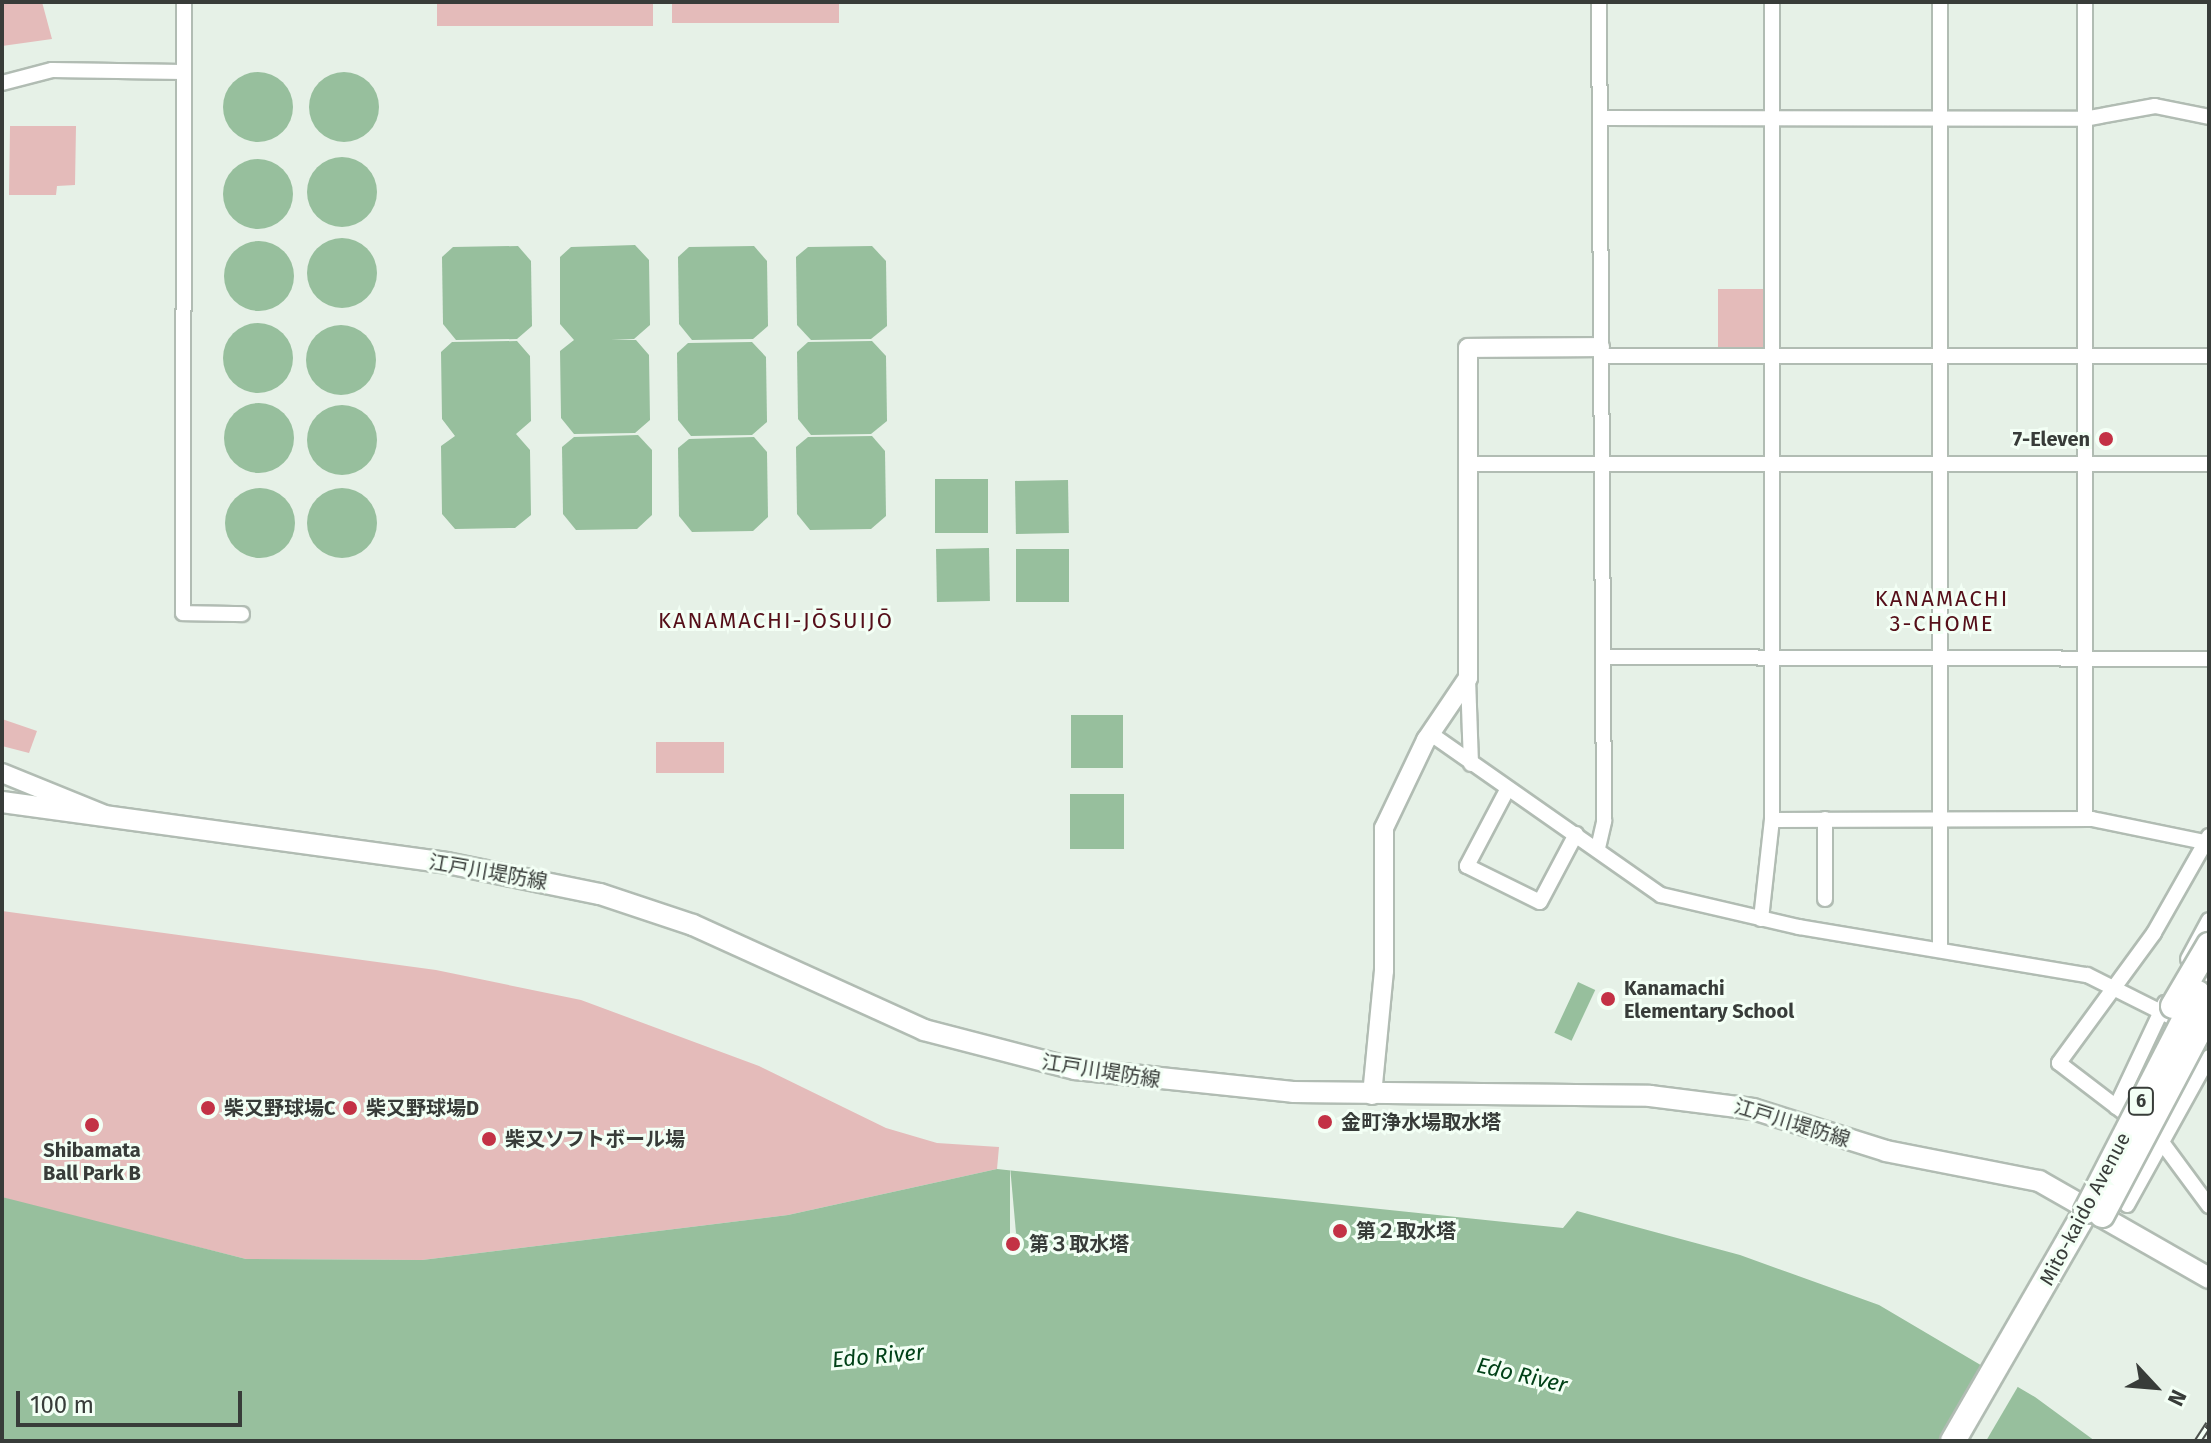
<!DOCTYPE html>
<meta charset="utf-8">
<style>
body{margin:0}
#map{position:relative;width:2211px;height:1443px;overflow:hidden;background:#e6f1e7;font-family:"Fira Sans","Noto Sans JP",sans-serif}
div>[style]{position:absolute}
[style*='--x']{left:calc(var(--x)*1px);top:calc(var(--y)*1px);width:calc(var(--w)*1px);rotate:calc(var(--a)*1deg)}
.green>*{inset:0;background:#e4bbba;transform-origin:0 0}
.water>*{inset:0;background:#97bf9d;transform-origin:0 0}
.round{border-radius:50%}
.pier>*{inset:0;background:#e6f1e7}
.roads{filter:drop-shadow(2px 0 #b1bcb3) drop-shadow(-2px 0 #b1bcb3) drop-shadow(0 2px #b1bcb3) drop-shadow(0 -2px #b1bcb3)}
.minor>*{height:14px;margin:-7px;padding:0 7px;transform-origin:7px;border-radius:7px;background:#fff}
.tertiary>*{height:18px;margin:-9px;padding:0 9px;transform-origin:9px;border-radius:9px;background:#fff}
.secondary>*{height:20px;margin:-10px;padding:0 10px;transform-origin:10px;border-radius:10px;background:#fff}
.trunk>*{height:24px;margin:-12px;padding:0 12px;transform-origin:12px;border-radius:12px;background:#fff}
.rail>*{height:8px;margin-top:-4px;transform-origin:0;background:repeating-linear-gradient(90deg,#f3fff5 0 15px,#4b504c 0 30px);box-sizing:border-box;border-block:2px solid #4b504c}
.bridges{filter:drop-shadow(2px 0 #b1bcb3) drop-shadow(-2px 0 #b1bcb3) drop-shadow(0 2px #b1bcb3) drop-shadow(0 -2px #b1bcb3)}
.trunk-bridge>*{height:24px;margin:-12px;padding:0 12px;transform-origin:12px;border-radius:12px;background:#fff}
.dots>*{width:22px;height:22px;translate:-50% -50%;box-sizing:border-box;border:4px solid #f3fff5;border-radius:50%}
span{translate:-50% -50%;white-space:nowrap;text-align:center;line-height:1.15;-webkit-text-stroke:6px #f3fff5;paint-order:stroke}
.shield-label span{padding:2px 6px;background:#f3fff5;border:2px solid;border-radius:6px;-webkit-text-stroke-width:0}
.shield-label{font-size:18px;color:#383c39;font-weight:700}
.poi-label{font-size:20px;color:#383c39;font-weight:700}
.right{translate:-100% -50%;text-align:right}
.left{translate:0 -50%;text-align:left}
.street-label{font-size:20px;color:#383c39}
.neighbourhood-label{font-size:22px;color:#550f19;letter-spacing:2px}
.water-label{font-size:22px;color:#004117;font-style:italic}
.frame{position:absolute;inset:0;border:4px solid #383c39;pointer-events:none}
.north{position:absolute;left:2115px;top:1347px;width:80px;height:80px;-webkit-text-stroke:6px #f3fff5;paint-order:stroke;rotate:116deg;font-size:22px;font-weight:700;line-height:32px;text-align:center;color:#383c39}
.north::after{content:'';display:block;margin:auto;width:28px;height:36px;background:#383c39;clip-path:polygon(50% 0,100% 100%,50% 72%,0 100%)}
.scale{position:absolute;left:16px;top:1391px;width:226px;height:36px;box-sizing:border-box;border:4px solid #383c39;border-top:0;padding-left:10px;font-size:24px;line-height:28px;white-space:nowrap;color:#383c39;-webkit-text-stroke:6px #f3fff5;paint-order:stroke}
</style>
<div id="map">
<div class="green">
<i style="clip-path:polygon(2px 2px,42px 2px,52px 39px,2px 46px)"></i>
<i style="left:437px;top:2px;width:216px;height:24px"></i>
<i style="left:672px;top:2px;width:167px;height:21px"></i>
<i style="clip-path:polygon(10px 126px,76px 126px,75px 185px,57px 186px,56px 195px,9px 195px)"></i>
<i style="left:1718px;top:289px;width:47px;height:65px"></i>
<i style="clip-path:polygon(2px 719px,37px 731px,29px 753px,2px 746px)"></i>
<i style="left:656px;top:742px;width:68px;height:31px"></i>
<i style="clip-path:polygon(2px 911px,436px 970px,581px 1000px,759px 1066px,886px 1128px,937px 1143px,999px 1147px,997px 1169px,788px 1215px,422px 1260px,246px 1259px,17px 1202px,2px 1197px)"></i>
</div>
<div class="water">
<i class="round" style="left:223px;top:72px;width:70px;height:70px"></i>
<i class="round" style="left:309px;top:72px;width:70px;height:70px"></i>
<i class="round" style="left:307px;top:157px;width:70px;height:70px"></i>
<i class="round" style="left:223px;top:159px;width:70px;height:70px"></i>
<i class="round" style="left:307px;top:238px;width:70px;height:70px"></i>
<i class="round" style="left:224px;top:241px;width:70px;height:70px"></i>
<i style="clip-path:polygon(635px 245px,649px 260px,650px 325px,634px 339px,611px 340px,636px 340px,649px 355px,650px 420px,635px 433px,574px 434px,561px 418px,560px 351px,574px 340px,560px 324px,560px 257px,571px 247px)"></i>
<i style="clip-path:polygon(518px 246px,531px 261px,532px 326px,517px 339px,456px 340px,443px 324px,442px 257px,453px 247px)"></i>
<i style="clip-path:polygon(754px 246px,767px 261px,768px 326px,753px 339px,692px 340px,679px 324px,678px 257px,689px 247px)"></i>
<i style="clip-path:polygon(872px 246px,886px 261px,887px 326px,871px 339px,811px 340px,797px 325px,796px 257px,808px 247px)"></i>
<i class="round" style="left:223px;top:323px;width:70px;height:70px"></i>
<i class="round" style="left:306px;top:325px;width:70px;height:70px"></i>
<i style="clip-path:polygon(517px 341px,530px 356px,531px 421px,516px 434px,530px 450px,531px 515px,515px 528px,455px 529px,442px 514px,441px 446px,455px 436px,442px 419px,441px 352px,452px 342px)"></i>
<i style="clip-path:polygon(872px 341px,886px 356px,887px 421px,871px 434px,811px 435px,798px 419px,797px 352px,808px 342px)"></i>
<i style="clip-path:polygon(752px 342px,766px 357px,767px 422px,752px 435px,691px 436px,678px 420px,677px 353px,688px 343px)"></i>
<i class="round" style="left:224px;top:403px;width:70px;height:70px"></i>
<i class="round" style="left:307px;top:405px;width:70px;height:70px"></i>
<i style="clip-path:polygon(638px 435px,652px 450px,652px 515px,637px 529px,576px 530px,563px 514px,562px 447px,574px 437px)"></i>
<i style="clip-path:polygon(872px 436px,885px 451px,886px 516px,871px 529px,810px 530px,797px 514px,796px 447px,808px 437px)"></i>
<i style="clip-path:polygon(754px 437px,767px 452px,768px 517px,753px 531px,692px 532px,679px 516px,678px 448px,689px 439px)"></i>
<i style="left:988px;top:479px;width:54px;height:53px;rotate:90deg"></i>
<i style="left:1068px;top:480px;width:53px;height:53px;rotate:89deg"></i>
<i class="round" style="left:307px;top:488px;width:70px;height:70px"></i>
<i class="round" style="left:225px;top:488px;width:70px;height:70px"></i>
<i style="left:989px;top:548px;width:53px;height:53px;rotate:89deg"></i>
<i style="left:1016px;top:549px;width:53px;height:53px"></i>
<i style="left:1123px;top:715px;width:53px;height:52px;rotate:90deg"></i>
<i style="left:1070px;top:794px;width:54px;height:55px"></i>
<i style="left:1578px;top:982px;width:19px;height:56px;rotate:25deg"></i>
<i style="clip-path:polygon(997px 1169px,1563px 1228px,1577px 1211px,1740px 1255px,1879px 1305px,2035px 1397px,2095px 1441px,2px 1441px,2px 1197px,246px 1259px,422px 1260px,788px 1215px)"></i>
</div>
<div class="pier">
<i style="clip-path:polygon(1010px 1166px,1016px 1233px,1010px 1234px)"></i>
<i style="clip-path:polygon(1985px 1363px,2020px 1383px,1986px 1441px,1939px 1441px)"></i>
</div>
<div class="roads">
<div class="minor">
<i style="--x:184;--y:2;--w:611;--a:90.09"></i>
<i style="--x:183;--y:613;--w:59;--a:1"></i>
<i style="--x:2085;--y:2;--w:817;--a:90"></i>
<i style="--x:2;--y:83;--w:52;--a:-14.6"></i>
<i style="--x:52;--y:70;--w:131;--a:0.9"></i>
<i style="--x:1600;--y:118;--w:484;--a:0.1"></i>
<i style="--x:2084;--y:119;--w:72;--a:-10.4"></i>
<i style="--x:2155;--y:106;--w:55;--a:11.5"></i>
<i style="--x:1603;--y:356;--w:606;--a:0"></i>
<i style="--x:1469;--y:464;--w:740;--a:0"></i>
<i style="--x:1604;--y:657;--w:605;--a:0.19"></i>
<i style="--x:1468;--y:678;--w:86;--a:88"></i>
<i style="--x:1431;--y:734;--w:281;--a:35"></i>
<i style="--x:1661;--y:895;--w:142;--a:13.1"></i>
<i style="--x:1799;--y:927;--w:292;--a:9.5"></i>
<i style="--x:2087;--y:975;--w:101;--a:26.6"></i>
<i style="--x:1507;--y:790;--w:86;--a:117.8"></i>
<i style="--x:1467;--y:866;--w:81;--a:26.3"></i>
<i style="--x:1540;--y:902;--w:77;--a:-62.1"></i>
<i style="--x:1772;--y:820;--w:320;--a:-0.2"></i>
<i style="--x:2092;--y:819;--w:119;--a:11.6"></i>
<i style="--x:2209;--y:836;--w:112;--a:119.6"></i>
<i style="--x:2154;--y:933;--w:161;--a:126.2"></i>
<i style="--x:2059;--y:1063;--w:128;--a:37.4"></i>
<i style="--x:2161;--y:1141;--w:81;--a:53.6"></i>
<i style="--x:1598;--y:848;--w:28;--a:-77"></i>
<i style="--x:1604;--y:821;--w:819;--a:-90.35"></i>
<i style="--x:1825;--y:899;--w:80;--a:-90"></i>
<i style="--x:1761;--y:919;--w:100;--a:-83.7"></i>
<i style="--x:1772;--y:820;--w:818;--a:-90"></i>
<i style="--x:1940;--y:947;--w:945;--a:-90"></i>
<i style="--x:2188;--y:959;--w:44;--a:-61.7"></i>
<i style="--x:2116;--y:1107;--w:115;--a:-64.8"></i>
<i style="--x:2127;--y:1205;--w:169;--a:-61"></i>
</div>
<div class="tertiary">
<i style="--x:2;--y:773;--w:111;--a:22.2"></i>
<i style="--x:1372;--y:1095;--w:125;--a:-84.5"></i>
<i style="--x:1384;--y:971;--w:143;--a:-90"></i>
<i style="--x:1384;--y:828;--w:98;--a:-64.5"></i>
<i style="--x:1426;--y:740;--w:75;--a:-55.9"></i>
<i style="--x:1468;--y:678;--w:330;--a:-90"></i>
<i style="--x:1468;--y:348;--w:132;--a:-0.4"></i>
</div>
<div class="secondary">
<i style="--x:2;--y:802;--w:449;--a:7.8"></i>
<i style="--x:447;--y:863;--w:156;--a:11.5"></i>
<i style="--x:600;--y:894;--w:98;--a:18.4"></i>
<i style="--x:693;--y:925;--w:254;--a:24.4"></i>
<i style="--x:924;--y:1030;--w:156;--a:14.5"></i>
<i style="--x:1075;--y:1069;--w:219;--a:6"></i>
<i style="--x:1293;--y:1092;--w:357;--a:0.6"></i>
<i style="--x:1650;--y:1096;--w:104;--a:7.2"></i>
<i style="--x:1753;--y:1109;--w:139;--a:17.5"></i>
<i style="--x:1886;--y:1151;--w:156;--a:11.1"></i>
<i style="--x:2039;--y:1181;--w:196;--a:29.7"></i>
</div>
<div class="trunk">
<i style="--x:2198;--y:993;--w:23;--a:-61"></i>
<i style="--x:1953;--y:1441;--w:266;--a:-60"></i>
</div>
</div>
<div class="rail">
<i style="--x:2198;--y:1441;--w:20;--a:-57"></i>
</div>
<div class="bridges">
<div class="trunk-bridge">
<i style="--x:2173;--y:1006;--w:71;--a:-59.5"></i>
<i style="--x:2086;--y:1211;--w:245;--a:-62.8"></i>
<i style="--x:2102;--y:1215;--w:229;--a:-62.2"></i>
</div>
</div>
<div class="dots">
<i style="left:2106px;top:439px;background:#c33245"></i>
<i style="left:1608px;top:999px;background:#c33245"></i>
<i style="left:208px;top:1108px;background:#c33245"></i>
<i style="left:350px;top:1108px;background:#c33245"></i>
<i style="left:1325px;top:1122px;background:#c33245"></i>
<i style="left:92px;top:1125px;background:#c33245"></i>
<i style="left:489px;top:1139px;background:#c33245"></i>
<i style="left:1340px;top:1231px;background:#c33245"></i>
<i style="left:1013px;top:1244px;background:#c33245"></i>
</div>
<div class="shield-label">
<span style="left:2141px;top:1101px">6</span>
</div>
<div class="poi-label">
<span class="right" style="left:2090px;top:439px">7-Eleven</span>
<span class="left" style="left:1624px;top:1000px">Kanamachi<br>Elementary School</span>
<span class="left" style="left:224px;top:1108px">柴又野球場C</span>
<span class="left" style="left:366px;top:1108px">柴又野球場D</span>
<span class="left" style="left:1341px;top:1122px">金町浄水場取水塔</span>
<span class="left" style="left:505px;top:1139px">柴又ソフトボール場</span>
<span style="left:92px;top:1162px">Shibamata<br>Ball Park B</span>
<span class="left" style="left:1356px;top:1231px">第２取水塔</span>
<span class="left" style="left:1029px;top:1244px">第３取水塔</span>
</div>
<div class="street-label">
<span style="left:488px;top:872px;rotate:10deg">江戸川堤防線</span>
<span style="left:1101px;top:1071px;rotate:9deg">江戸川堤防線</span>
<span style="left:1792px;top:1123px;rotate:17deg">江戸川堤防線</span>
<span style="left:2085px;top:1209px;rotate:-62deg">Mito-kaido Avenue</span>
</div>
<div class="neighbourhood-label">
<span style="left:1942px;top:611px">KANAMACHI<br>3-CHOME</span>
<span style="left:776px;top:621px">KANAMACHI-JŌSUIJŌ</span>
</div>
<div class="water-label">
<span style="left:878px;top:1356px;rotate:-5deg">Edo River</span>
<span style="left:1522px;top:1375px;rotate:13deg">Edo River</span>
</div>
<div class="frame"></div>
<div class="north">N</div>
<div class="scale">100 m</div>
</div>
